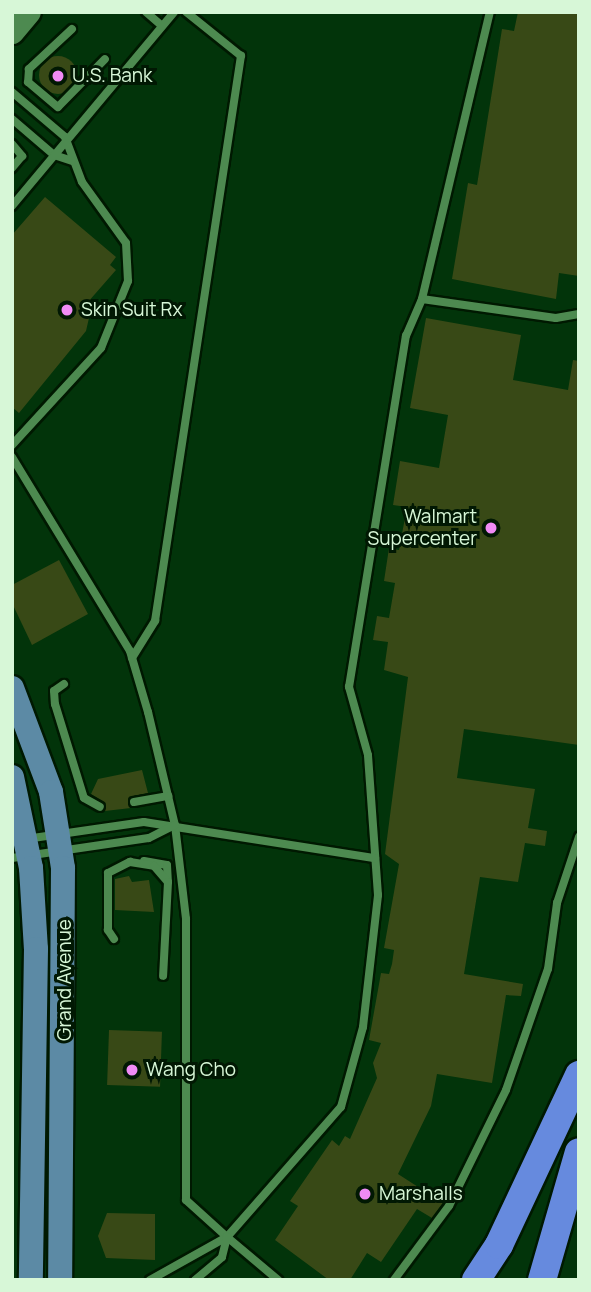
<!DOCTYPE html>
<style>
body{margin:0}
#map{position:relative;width:591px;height:1292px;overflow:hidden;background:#02340a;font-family:Manrope,sans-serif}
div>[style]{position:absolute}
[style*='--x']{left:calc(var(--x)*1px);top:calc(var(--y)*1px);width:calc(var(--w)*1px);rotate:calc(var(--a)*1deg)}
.building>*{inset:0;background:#384916;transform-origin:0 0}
.round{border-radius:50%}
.roads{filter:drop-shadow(2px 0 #001901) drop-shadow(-2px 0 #001901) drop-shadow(0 2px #001901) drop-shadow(0 -2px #001901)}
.service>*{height:8px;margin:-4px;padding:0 4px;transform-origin:4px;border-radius:4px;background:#4d8a50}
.secondary>*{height:23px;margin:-11.5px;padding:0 11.5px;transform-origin:11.5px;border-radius:11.5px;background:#4d8a50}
.primary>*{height:24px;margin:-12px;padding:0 12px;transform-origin:12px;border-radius:12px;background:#5c8aa5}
.motorway>*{height:28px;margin:-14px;padding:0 14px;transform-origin:14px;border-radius:14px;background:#668ade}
.dots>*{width:19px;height:19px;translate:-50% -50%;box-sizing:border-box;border:4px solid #011803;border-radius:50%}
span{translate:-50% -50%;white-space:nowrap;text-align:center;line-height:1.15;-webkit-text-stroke:6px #011803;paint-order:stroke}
.poi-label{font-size:19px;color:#d7f7d7}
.left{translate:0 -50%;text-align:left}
.right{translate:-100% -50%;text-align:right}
.street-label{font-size:19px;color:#d7f7d7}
.frame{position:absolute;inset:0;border:14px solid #d7f7d7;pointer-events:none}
</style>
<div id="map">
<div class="building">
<i style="clip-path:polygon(518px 12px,579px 12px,579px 276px,559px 273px,556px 299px,452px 279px,468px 183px,477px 185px,502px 29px,514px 31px)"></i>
<i class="round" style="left:39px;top:56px;width:38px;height:38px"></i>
<i style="clip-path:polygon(45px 197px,116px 257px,110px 265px,116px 270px,81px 310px,89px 318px,86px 331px,19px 413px,12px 407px,12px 235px)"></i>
<i style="clip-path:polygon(426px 318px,521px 335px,513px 380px,568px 390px,573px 360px,579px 361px,579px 745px,464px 729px,457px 778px,535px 789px,528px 828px,547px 831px,545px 846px,525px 843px,518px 882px,480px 877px,464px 974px,523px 984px,521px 996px,506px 995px,492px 1083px,437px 1074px,431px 1106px,398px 1174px,443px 1203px,432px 1218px,417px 1209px,381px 1262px,367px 1253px,350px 1280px,329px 1280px,275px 1240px,298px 1206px,290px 1201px,332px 1140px,339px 1146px,345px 1136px,350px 1139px,377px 1078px,373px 1063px,381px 1043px,369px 1040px,381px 973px,389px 974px,392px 964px,394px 950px,384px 948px,399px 864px,385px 854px,408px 677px,384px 670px,388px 642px,373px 640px,377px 616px,389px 618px,395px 583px,384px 581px,389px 548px,399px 550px,407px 507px,393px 505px,400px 461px,439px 468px,448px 415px,410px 408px)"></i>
<i style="clip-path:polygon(59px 560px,88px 614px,32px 645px,12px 603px,12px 585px)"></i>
<i style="clip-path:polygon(142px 770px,148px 793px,129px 797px,131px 808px,105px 811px,105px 803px,91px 794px,98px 779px)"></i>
<i style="clip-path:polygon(129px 876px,132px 882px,149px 880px,154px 912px,115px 910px,115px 879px)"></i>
<i style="left:109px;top:1030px;width:53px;height:55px;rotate:2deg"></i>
<i style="clip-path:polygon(107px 1213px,155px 1214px,155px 1260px,106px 1258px,98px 1236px)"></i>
</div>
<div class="roads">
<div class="service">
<i style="--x:146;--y:12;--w:21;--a:41"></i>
<i style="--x:72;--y:29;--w:59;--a:137.1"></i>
<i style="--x:29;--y:69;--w:13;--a:94"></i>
<i style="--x:28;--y:82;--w:39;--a:40"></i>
<i style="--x:58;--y:107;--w:67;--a:-45.6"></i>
<i style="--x:12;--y:92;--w:70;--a:40.3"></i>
<i style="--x:65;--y:137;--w:48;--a:69.3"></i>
<i style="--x:82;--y:182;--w:75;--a:54.2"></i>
<i style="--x:126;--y:243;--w:38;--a:87"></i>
<i style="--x:128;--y:281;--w:72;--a:111.9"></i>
<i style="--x:101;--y:348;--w:132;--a:132.5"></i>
<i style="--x:12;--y:119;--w:55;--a:40.6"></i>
<i style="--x:54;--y:155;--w:19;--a:18"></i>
<i style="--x:12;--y:144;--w:16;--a:50"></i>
<i style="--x:22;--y:156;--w:16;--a:130"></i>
<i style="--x:12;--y:206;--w:253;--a:-50.1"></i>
<i style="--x:422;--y:299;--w:295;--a:-76.7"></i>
<i style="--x:12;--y:457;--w:227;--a:58.7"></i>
<i style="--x:130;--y:651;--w:64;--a:73.6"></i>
<i style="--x:148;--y:712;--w:116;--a:76.6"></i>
<i style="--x:175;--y:825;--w:95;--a:83.3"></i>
<i style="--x:186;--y:919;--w:281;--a:90"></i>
<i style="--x:186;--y:1200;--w:55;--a:42.1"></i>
<i style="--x:227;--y:1237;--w:173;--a:-48.8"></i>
<i style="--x:341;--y:1107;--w:83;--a:-74.6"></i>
<i style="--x:363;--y:1027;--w:133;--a:-83.5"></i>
<i style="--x:378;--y:895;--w:140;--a:-94.1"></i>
<i style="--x:368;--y:755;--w:71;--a:-105.6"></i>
<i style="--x:349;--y:687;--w:356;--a:-80.8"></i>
<i style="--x:406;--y:336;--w:40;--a:-66.6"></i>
<i style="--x:422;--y:299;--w:135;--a:8.1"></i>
<i style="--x:556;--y:318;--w:23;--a:-10"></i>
<i style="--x:132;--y:658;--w:44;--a:-58.1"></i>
<i style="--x:155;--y:621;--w:572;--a:-81.35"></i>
<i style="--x:241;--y:56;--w:70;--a:-141.3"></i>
<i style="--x:64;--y:684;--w:12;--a:145"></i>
<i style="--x:54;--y:691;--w:13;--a:86"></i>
<i style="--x:55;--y:704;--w:98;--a:72.9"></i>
<i style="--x:84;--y:798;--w:18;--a:29"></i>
<i style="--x:134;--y:802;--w:35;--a:-10"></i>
<i style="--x:12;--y:841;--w:133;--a:-8.2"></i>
<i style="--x:144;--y:822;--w:234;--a:8.9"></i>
<i style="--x:12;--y:858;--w:138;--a:-8.3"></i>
<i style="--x:149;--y:838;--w:29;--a:-27"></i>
<i style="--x:144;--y:861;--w:23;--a:10"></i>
<i style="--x:167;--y:865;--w:17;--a:87"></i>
<i style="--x:114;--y:939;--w:11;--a:-124"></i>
<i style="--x:108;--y:930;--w:57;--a:-90"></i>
<i style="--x:108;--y:873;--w:25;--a:-27"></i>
<i style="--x:130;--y:862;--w:24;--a:9"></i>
<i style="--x:154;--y:866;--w:21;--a:49"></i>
<i style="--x:168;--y:882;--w:94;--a:93"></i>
<i style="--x:227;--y:1237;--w:67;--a:40.1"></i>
<i style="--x:150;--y:1280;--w:88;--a:-29.2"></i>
<i style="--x:195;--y:1280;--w:35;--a:-40"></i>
<i style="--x:222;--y:1257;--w:21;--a:-76"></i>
<i style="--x:394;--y:1280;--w:92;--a:-53.4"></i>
<i style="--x:449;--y:1206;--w:129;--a:-63.8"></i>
<i style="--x:506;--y:1090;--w:128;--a:-70.9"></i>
<i style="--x:548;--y:969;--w:67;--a:-82.2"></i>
<i style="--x:557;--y:903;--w:70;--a:-71.6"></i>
</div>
<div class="secondary">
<i style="--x:12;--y:32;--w:26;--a:-50"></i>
</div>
<div class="primary">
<i style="--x:12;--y:688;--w:111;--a:69.4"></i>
<i style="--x:51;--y:792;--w:77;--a:81"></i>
<i style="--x:63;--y:868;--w:412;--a:90.4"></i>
<i style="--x:12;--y:777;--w:93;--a:78.2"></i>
<i style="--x:31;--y:868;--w:81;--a:86.5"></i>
<i style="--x:36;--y:949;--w:331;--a:90.9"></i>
</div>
<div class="motorway">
<i style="--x:476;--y:1280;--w:42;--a:-56.7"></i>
<i style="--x:499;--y:1245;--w:188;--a:-64.8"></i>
<i style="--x:542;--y:1280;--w:133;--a:-73.9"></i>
</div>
</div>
<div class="dots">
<i style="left:58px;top:76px;background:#f08bf5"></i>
<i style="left:67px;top:310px;background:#f08bf5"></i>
<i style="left:491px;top:528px;background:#f08bf5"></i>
<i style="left:132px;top:1070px;background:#f08bf5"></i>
<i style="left:365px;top:1194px;background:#f08bf5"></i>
</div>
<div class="poi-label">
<span class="left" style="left:72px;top:76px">U.S. Bank</span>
<span class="left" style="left:81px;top:310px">Skin Suit Rx</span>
<span class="right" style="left:477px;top:528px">Walmart<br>Supercenter</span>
<span class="left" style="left:146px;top:1070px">Wang Cho</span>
<span class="left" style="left:379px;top:1194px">Marshalls</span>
</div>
<div class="street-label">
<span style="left:65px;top:980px;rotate:-90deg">Grand Avenue</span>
</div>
<div class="frame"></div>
</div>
